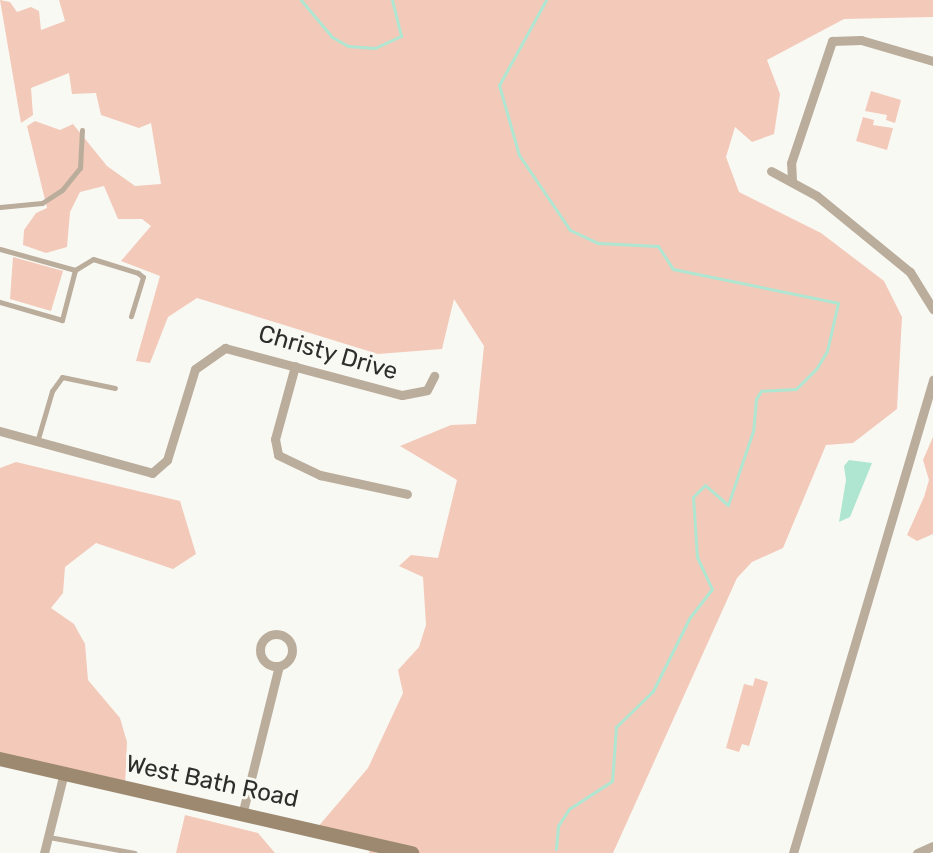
<!DOCTYPE html>
<style>
body{margin:0}
#map{position:relative;width:933px;height:853px;overflow:hidden;background:#f9f9f4;font-family:Rubik,sans-serif}
div>[style]{position:absolute}
[style*='--x']{left:calc(var(--x)*1px);top:calc(var(--y)*1px);width:calc(var(--w)*1px);rotate:calc(var(--a)*1deg)}
.green>*{inset:0;background:#f3c9b9}
.water>*{inset:0;background:#afe6d1}
.stream>*{height:3px;margin:-1.5px;padding:0 1.5px;transform-origin:1.5px;border-radius:1.5px;background:#afe6d1}
.lane>*{height:5px;margin:-2.5px;padding:0 2.5px;transform-origin:2.5px;border-radius:2.5px;background:#bbad9c}
.street>*{height:9px;margin:-4.5px;padding:0 4.5px;transform-origin:4.5px;border-radius:4.5px;background:#bbad9c}
.street>.ring{margin:-4.5px;padding:0;box-sizing:content-box;background:none;border:9px solid #bbad9c;border-radius:50%}
.secondary>*{height:14px;margin:-7px;padding:0 7px;transform-origin:7px;border-radius:7px;background:#9c8970}
span{translate:-50% -50%;white-space:nowrap;text-align:center;line-height:1.15;-webkit-text-stroke:6px #f9f9f4;paint-order:stroke}
.street-label{font-size:24px;color:#2d2d2b}
</style>
<div id="map">
<div class="green">
<i style="clip-path:polygon(0 0,10px 2px,17px 12px,31px 7px,39px 11px,41px 30px,65px 21px,59px 0,933px 0,933px 17px,844px 19px,767px 60px,780px 94px,774px 134px,752px 142px,735px 127px,726px 157px,739px 192px,821px 233px,884px 281px,902px 317px,897px 409px,853px 443px,826px 445px,783px 548px,752px 562px,737px 578px,613px 853px,369px 853px,372px 844px,317px 828px,368px 768px,403px 693px,398px 670px,419px 647px,426px 625px,423px 577px,399px 566px,411px 555px,438px 558px,457px 480px,400px 446px,451px 425px,476px 424px,484px 346px,454px 299px,442px 349px,378px 354px,197px 298px,168px 317px,150px 363px,136px 361px,160px 276px,121px 261px,151px 226px,142px 219px,118px 219px,104px 186px,80px 192px,70px 212px,67px 247px,46px 253px,23px 245px,24px 230px,36px 213px,47px 208px,27px 126px,35px 121px,60px 130px,73px 124px,107px 166px,135px 186px,161px 184px,151px 123px,139px 128px,101px 115px,96px 93px,72px 94px,69px 73px,31px 88px,33px 115px,21px 123px)"></i>
<i style="clip-path:polygon(871px 91px,901px 100px,895px 123px,886px 120px,887px 115px,865px 111px)"></i>
<i style="clip-path:polygon(863px 117px,874px 120px,873px 125px,893px 128px,887px 150px,856px 141px)"></i>
<i style="clip-path:polygon(13px 257px,63px 271px,51px 311px,10px 299px)"></i>
<i style="clip-path:polygon(933px 437px,933px 534px,917px 541px,907px 535px,924px 497px,929px 480px,923px 460px)"></i>
<i style="clip-path:polygon(16px 462px,180px 501px,196px 554px,173px 569px,96px 543px,65px 567px,63px 593px,51px 608px,74px 624px,85px 644px,88px 680px,120px 718px,127px 742px,125px 786px,0 759px,0 468px)"></i>
<i style="clip-path:polygon(755px 678px,768px 682px,749px 746px,742px 744px,739px 752px,726px 748px,744px 684px,753px 686px)"></i>
<i style="clip-path:polygon(185px 815px,258px 833px,275px 853px,176px 853px)"></i>
</div>
<div class="water">
<i style="clip-path:polygon(849px 460px,872px 463px,850px 517px,839px 522px,846px 480px,844px 466px)"></i>
</div>
<div class="stream">
<i style="--x:301;--y:0;--w:48;--a:50"></i>
<i style="--x:332;--y:37;--w:18;--a:29"></i>
<i style="--x:348;--y:46;--w:27;--a:4"></i>
<i style="--x:375;--y:48;--w:29;--a:-25"></i>
<i style="--x:401;--y:36;--w:37;--a:-104"></i>
<i style="--x:546;--y:0;--w:97;--a:118.9"></i>
<i style="--x:499;--y:85;--w:73;--a:74.1"></i>
<i style="--x:519;--y:155;--w:91;--a:55.8"></i>
<i style="--x:570;--y:230;--w:31;--a:25"></i>
<i style="--x:598;--y:243;--w:60;--a:2.9"></i>
<i style="--x:658;--y:246;--w:27;--a:57"></i>
<i style="--x:673;--y:269;--w:168;--a:11.6"></i>
<i style="--x:838;--y:303;--w:49;--a:102.9"></i>
<i style="--x:827;--y:351;--w:21;--a:121"></i>
<i style="--x:816;--y:369;--w:28;--a:135"></i>
<i style="--x:796;--y:389;--w:35;--a:177"></i>
<i style="--x:761;--y:391;--w:9;--a:122"></i>
<i style="--x:756;--y:399;--w:32;--a:95"></i>
<i style="--x:753;--y:431;--w:78;--a:108.7"></i>
<i style="--x:728;--y:505;--w:30;--a:-139"></i>
<i style="--x:705;--y:485;--w:17;--a:135"></i>
<i style="--x:693;--y:497;--w:60;--a:86.2"></i>
<i style="--x:697;--y:557;--w:35;--a:65"></i>
<i style="--x:712;--y:589;--w:36;--a:128"></i>
<i style="--x:690;--y:617;--w:83;--a:116.6"></i>
<i style="--x:653;--y:691;--w:52;--a:135.8"></i>
<i style="--x:616;--y:727;--w:54;--a:94.2"></i>
<i style="--x:612;--y:781;--w:51;--a:146.9"></i>
<i style="--x:569;--y:809;--w:20;--a:123"></i>
<i style="--x:558;--y:826;--w:23;--a:95"></i>
</div>
<div class="lane">
<i style="--x:0;--y:207;--w:42;--a:-5.4"></i>
<i style="--x:42;--y:203;--w:24;--a:-33"></i>
<i style="--x:62;--y:190;--w:28;--a:-51"></i>
<i style="--x:80;--y:168;--w:38;--a:-87"></i>
<i style="--x:0;--y:249;--w:78;--a:15.6"></i>
<i style="--x:75;--y:270;--w:52;--a:104.6"></i>
<i style="--x:62;--y:320;--w:65;--a:-163.8"></i>
<i style="--x:75;--y:270;--w:21;--a:-31"></i>
<i style="--x:93;--y:259;--w:47;--a:17.3"></i>
<i style="--x:138;--y:273;--w:6;--a:39"></i>
<i style="--x:143;--y:277;--w:41;--a:107.1"></i>
<i style="--x:37;--y:442;--w:53;--a:-73.6"></i>
<i style="--x:52;--y:391;--w:17;--a:-54"></i>
<i style="--x:62;--y:377;--w:54;--a:11.7"></i>
<i style="--x:49;--y:837;--w:87;--a:10.5"></i>
</div>
<div class="street">
<i style="--x:771;--y:171;--w:52;--a:28.5"></i>
<i style="--x:817;--y:196;--w:120;--a:39.3"></i>
<i style="--x:910;--y:272;--w:44;--a:58.1"></i>
<i style="--x:792;--y:180;--w:17;--a:-93"></i>
<i style="--x:791;--y:163;--w:129;--a:-71.4"></i>
<i style="--x:832;--y:41;--w:29;--a:-2"></i>
<i style="--x:861;--y:40;--w:75;--a:16.3"></i>
<i style="--x:295;--y:366;--w:76;--a:105.3"></i>
<i style="--x:275;--y:439;--w:16;--a:79"></i>
<i style="--x:278;--y:455;--w:47;--a:25.5"></i>
<i style="--x:320;--y:475;--w:89;--a:12.3"></i>
<i style="--x:0;--y:431;--w:158;--a:15.4"></i>
<i style="--x:152;--y:473;--w:20;--a:-41"></i>
<i style="--x:167;--y:460;--w:95;--a:-72.9"></i>
<i style="--x:195;--y:369;--w:37;--a:-35"></i>
<i style="--x:225;--y:348;--w:183;--a:14.9"></i>
<i style="--x:402;--y:395;--w:25;--a:-11"></i>
<i style="--x:427;--y:390;--w:16;--a:-63"></i>
<i class="ring" style="left:260px;top:634px;width:23px;height:23px"></i>
<i style="--x:243;--y:811;--w:149;--a:-76.1"></i>
<i style="--x:44;--y:853;--w:82;--a:-76"></i>
<i style="--x:793;--y:853;--w:494;--a:-73.5"></i>
<i style="--x:917;--y:853;--w:17;--a:-24"></i>
</div>
<div class="secondary">
<i style="--x:0;--y:759;--w:423;--a:12.9"></i>
</div>
<div class="street-label">
<span style="left:328px;top:353px;rotate:16deg">Christy Drive</span>
<span style="left:212px;top:782px;rotate:12deg">West Bath Road</span>
</div>
</div>
